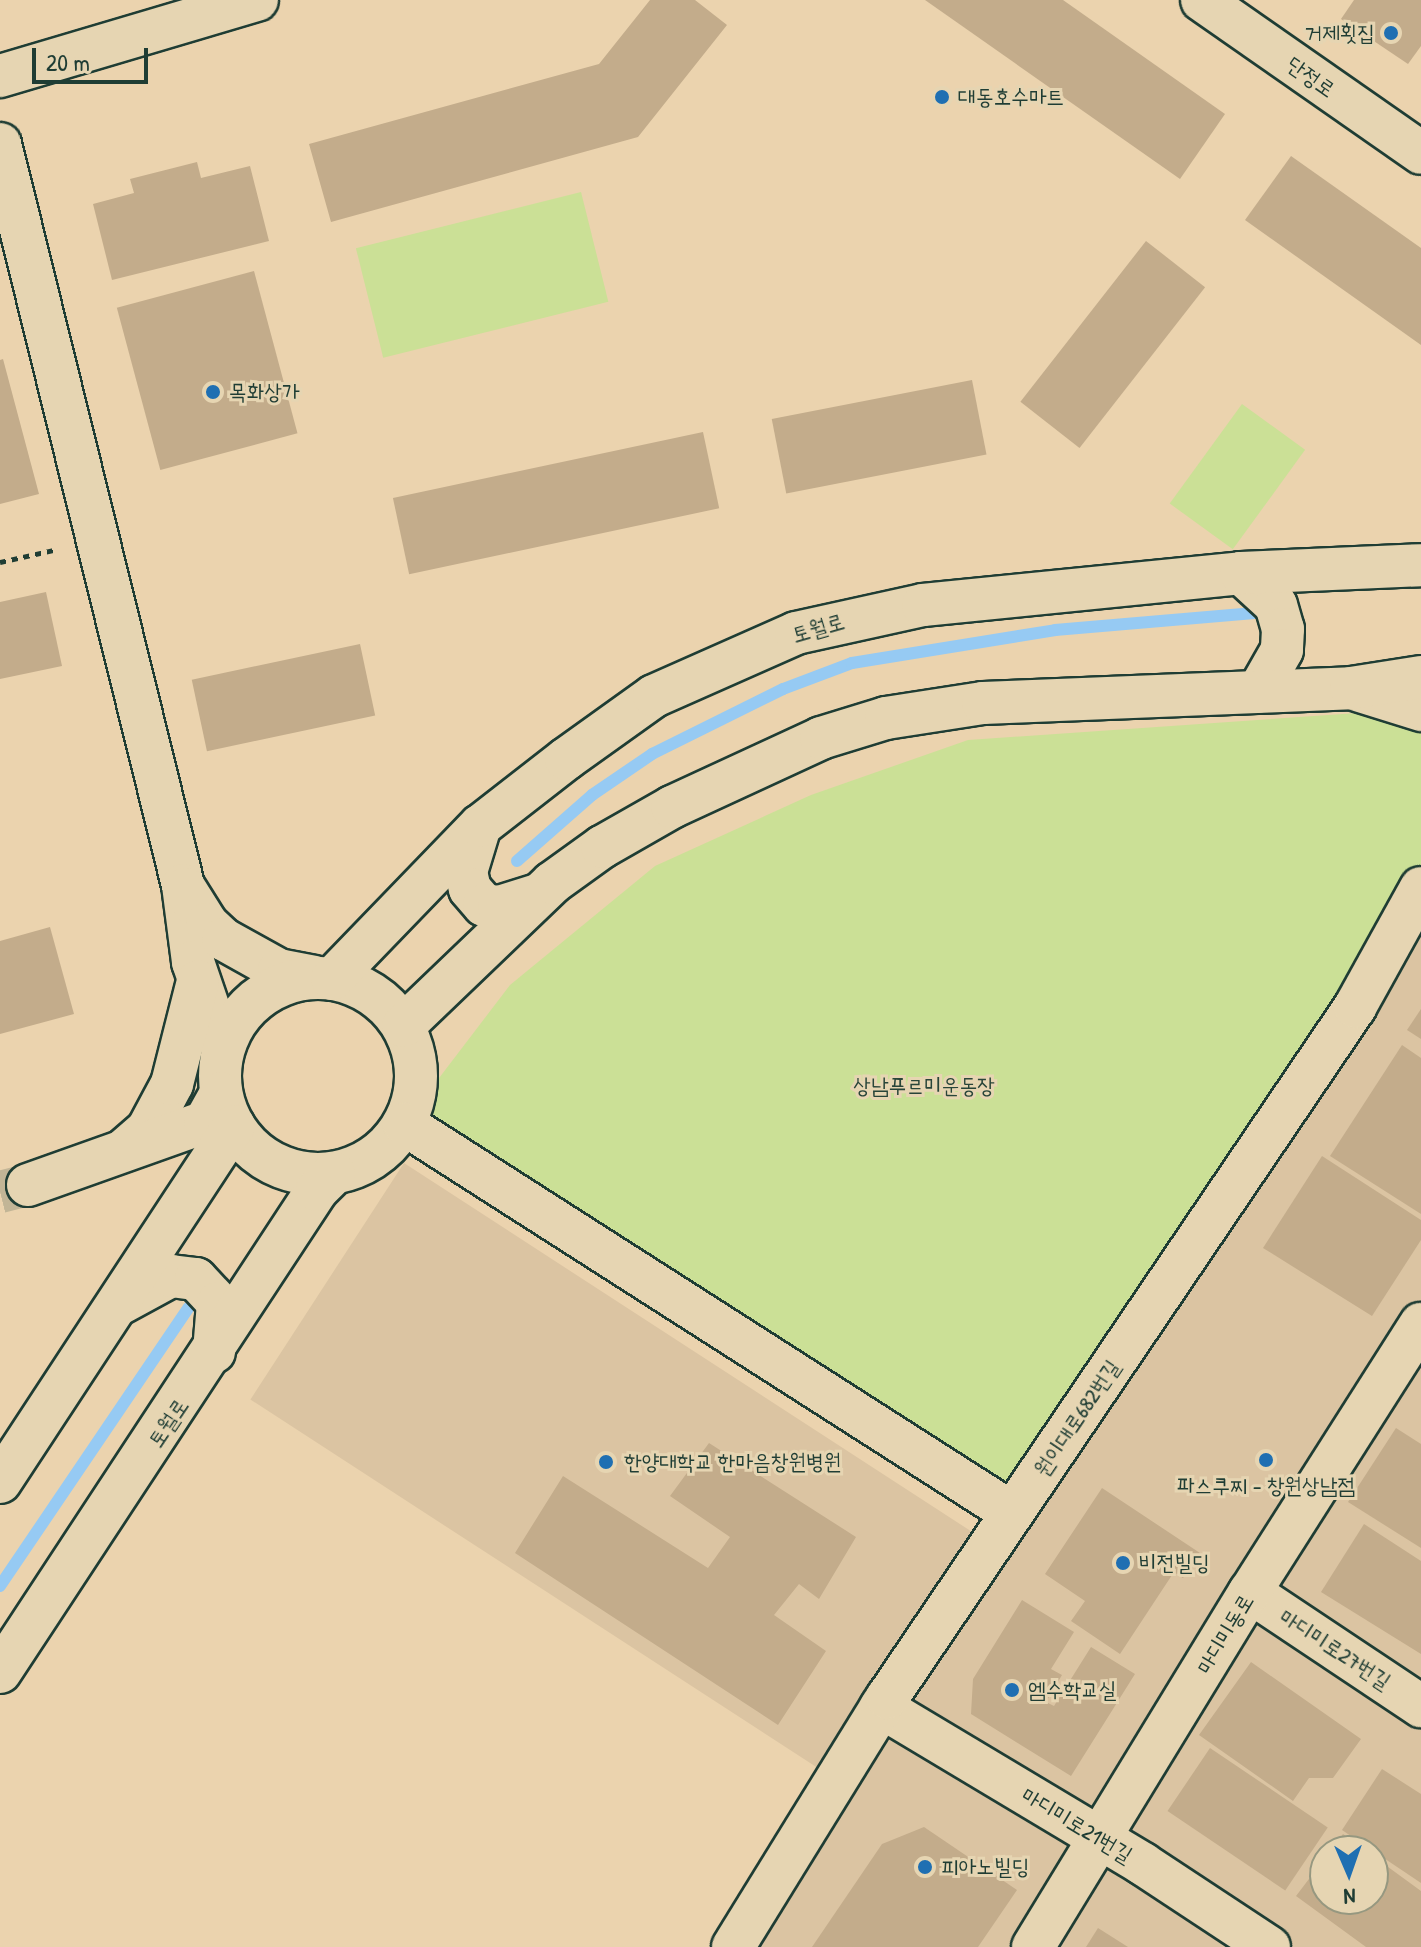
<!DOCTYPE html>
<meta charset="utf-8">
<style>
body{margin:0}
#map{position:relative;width:1421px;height:1947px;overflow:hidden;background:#ebd3ae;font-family:"Patrick Hand","Poor Story",sans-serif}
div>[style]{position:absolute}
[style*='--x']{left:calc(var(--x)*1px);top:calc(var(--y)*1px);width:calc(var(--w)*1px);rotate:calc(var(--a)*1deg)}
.built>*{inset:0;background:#dbc4a2;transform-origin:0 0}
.green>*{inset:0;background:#cbe096;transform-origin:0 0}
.stream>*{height:12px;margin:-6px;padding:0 6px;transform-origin:6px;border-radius:6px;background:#96caf3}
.building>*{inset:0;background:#c3ac8b;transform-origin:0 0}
.minor-tunnel>*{height:42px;margin-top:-21px;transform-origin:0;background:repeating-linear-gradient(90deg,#c2b596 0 42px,transparent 0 63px)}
.path>*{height:5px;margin-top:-2.5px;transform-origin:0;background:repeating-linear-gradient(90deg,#1f3d34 0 6px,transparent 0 12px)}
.roads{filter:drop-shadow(2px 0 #1f3d34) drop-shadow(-2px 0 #1f3d34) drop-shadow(0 2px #1f3d34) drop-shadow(0 -2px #1f3d34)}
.minor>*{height:42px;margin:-21px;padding:0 21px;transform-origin:21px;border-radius:21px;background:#e6d5b2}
.minor>.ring{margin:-21px;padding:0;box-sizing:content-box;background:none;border:42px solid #e6d5b2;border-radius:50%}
.dots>*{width:22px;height:22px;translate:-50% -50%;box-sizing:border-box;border:4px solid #e6d5b2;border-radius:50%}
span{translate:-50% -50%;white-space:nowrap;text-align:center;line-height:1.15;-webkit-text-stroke:6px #e6d5b2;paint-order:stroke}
.poi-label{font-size:22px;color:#1f3d34}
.right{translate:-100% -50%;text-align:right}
.left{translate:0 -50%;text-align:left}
.street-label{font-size:22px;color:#1f3d34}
.park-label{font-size:22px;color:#284539}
.north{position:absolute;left:1309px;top:1835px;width:80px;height:80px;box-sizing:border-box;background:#e6d5b2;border:2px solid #969880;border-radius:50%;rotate:178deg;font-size:22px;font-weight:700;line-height:32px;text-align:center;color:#1f3d34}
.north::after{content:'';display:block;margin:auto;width:28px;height:36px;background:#1f6fb2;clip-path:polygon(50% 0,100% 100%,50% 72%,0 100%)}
.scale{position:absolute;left:32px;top:48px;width:116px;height:36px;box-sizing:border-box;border:4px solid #1f3d34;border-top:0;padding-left:10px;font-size:24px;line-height:28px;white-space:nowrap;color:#1f3d34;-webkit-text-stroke:6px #e6d5b2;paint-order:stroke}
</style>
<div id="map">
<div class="built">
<i style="clip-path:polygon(evenodd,1421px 934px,1421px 1947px,750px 1947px,906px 1699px,1421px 934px,1325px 1851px,1373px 1851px,1373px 1899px,1325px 1899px,1325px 1851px)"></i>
<i style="left:404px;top:1163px;width:678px;height:282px;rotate:33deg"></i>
</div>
<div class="green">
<i style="left:581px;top:192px;width:113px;height:232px;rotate:76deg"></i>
<i style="left:1242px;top:404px;width:78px;height:123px;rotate:36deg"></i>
<i style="clip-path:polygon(1372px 712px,1421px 732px,1421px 884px,1012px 1513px,404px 1124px,510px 985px,655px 866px,811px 795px,968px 740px)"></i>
</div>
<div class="stream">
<i style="--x:517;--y:861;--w:100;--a:-41.3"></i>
<i style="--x:592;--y:795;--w:73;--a:-34.3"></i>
<i style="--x:652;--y:754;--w:146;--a:-26.4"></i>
<i style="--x:783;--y:689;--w:74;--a:-20.6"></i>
<i style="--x:852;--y:663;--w:206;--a:-9.2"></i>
<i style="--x:1055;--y:630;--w:209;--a:-4.9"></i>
<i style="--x:0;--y:1586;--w:336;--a:-55.9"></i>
</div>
<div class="building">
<i style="clip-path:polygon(650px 0,695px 0,727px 25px,638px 137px,331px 222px,309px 144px,599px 64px)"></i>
<i style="clip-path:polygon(925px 0,1063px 0,1225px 114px,1180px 179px)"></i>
<i style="clip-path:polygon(1354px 0,1421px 0,1421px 46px,1408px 64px,1341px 19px)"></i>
<i style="clip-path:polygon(1291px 156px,1421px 248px,1421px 345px,1245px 220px)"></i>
<i style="clip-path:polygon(197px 162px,201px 178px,250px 166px,269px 241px,112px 280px,93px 204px,134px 193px,130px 179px)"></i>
<i style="left:1146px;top:241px;width:75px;height:204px;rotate:38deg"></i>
<i style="left:254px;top:271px;width:168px;height:142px;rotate:75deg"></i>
<i style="clip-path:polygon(3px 359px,39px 494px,0 504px,0 360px)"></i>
<i style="left:972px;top:380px;width:76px;height:204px;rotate:79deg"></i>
<i style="left:703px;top:432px;width:78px;height:317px;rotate:78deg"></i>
<i style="clip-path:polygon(46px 592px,62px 666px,0 679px,0 602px)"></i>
<i style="left:360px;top:644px;width:73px;height:172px;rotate:78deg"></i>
<i style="clip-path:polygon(50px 927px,74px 1014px,0 1034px,0 941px)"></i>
<i style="clip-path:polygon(1421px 1009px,1421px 1039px,1407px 1030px)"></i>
<i style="clip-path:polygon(1402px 1045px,1421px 1058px,1421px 1214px,1330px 1156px)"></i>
<i style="clip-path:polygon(1322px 1156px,1421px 1220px,1421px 1240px,1372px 1316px,1263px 1248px)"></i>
<i style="clip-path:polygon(1396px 1428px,1421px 1444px,1421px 1548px,1348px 1502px)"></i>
<i style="clip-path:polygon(709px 1443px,856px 1537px,819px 1599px,799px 1584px,774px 1615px,826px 1651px,778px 1725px,515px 1553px,563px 1476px,708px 1568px,730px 1537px,670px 1496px)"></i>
<i style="clip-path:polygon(1102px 1488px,1200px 1553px,1183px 1578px,1174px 1572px,1120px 1654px,1071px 1621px,1085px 1601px,1045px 1574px)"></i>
<i style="clip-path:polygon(1364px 1524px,1421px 1561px,1421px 1654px,1321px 1592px)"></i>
<i style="clip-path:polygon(1022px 1600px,1074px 1632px,1051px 1669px,1062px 1675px,1046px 1702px,1054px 1706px,1091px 1647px,1135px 1674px,1071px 1776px,971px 1714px,973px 1679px)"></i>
<i style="clip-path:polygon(1251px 1662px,1361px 1739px,1333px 1778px,1309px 1778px,1293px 1801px,1199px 1735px)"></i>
<i style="left:1210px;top:1748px;width:142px;height:76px;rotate:34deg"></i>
<i style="clip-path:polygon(1382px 1769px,1421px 1794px,1421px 1883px,1342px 1830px)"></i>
<i style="clip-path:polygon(924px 1827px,1017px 1890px,978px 1947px,812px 1947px,882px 1844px)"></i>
<i style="clip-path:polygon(1343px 1834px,1366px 1851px,1330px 1851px)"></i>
<i style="clip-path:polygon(1373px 1856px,1421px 1891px,1421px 1947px,1366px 1947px,1296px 1896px,1325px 1858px,1325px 1899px,1373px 1899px)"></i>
<i style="clip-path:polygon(1098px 1928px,1128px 1947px,1086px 1947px)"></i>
</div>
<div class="minor-tunnel">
<i style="--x:0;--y:1192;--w:29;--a:-14"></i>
</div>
<div class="path">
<i style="--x:0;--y:562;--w:59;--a:-12.6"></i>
</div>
<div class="roads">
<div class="minor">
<i style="--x:1202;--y:0;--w:267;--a:34.9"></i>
<i style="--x:0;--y:76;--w:268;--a:-16.5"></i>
<i style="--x:0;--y:144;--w:763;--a:76.13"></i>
<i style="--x:183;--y:885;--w:78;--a:82.6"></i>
<i style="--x:193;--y:962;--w:90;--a:71.2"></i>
<i style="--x:1241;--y:573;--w:47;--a:42.4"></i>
<i style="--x:1276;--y:605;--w:25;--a:74"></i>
<i style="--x:1283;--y:629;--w:21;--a:93"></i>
<i style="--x:1282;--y:650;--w:48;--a:119.7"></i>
<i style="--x:1360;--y:691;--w:64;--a:17.3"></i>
<i style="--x:480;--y:826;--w:48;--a:106.9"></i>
<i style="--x:466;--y:872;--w:17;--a:77"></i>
<i style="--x:470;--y:889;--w:21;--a:49"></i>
<i style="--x:484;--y:905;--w:15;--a:8"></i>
<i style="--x:499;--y:907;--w:41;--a:-17.1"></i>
<i style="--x:185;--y:889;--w:41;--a:57.8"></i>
<i style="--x:207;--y:924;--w:22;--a:43"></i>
<i style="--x:223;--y:939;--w:64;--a:29"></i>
<i style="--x:279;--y:970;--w:36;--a:11"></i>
<i class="ring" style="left:220px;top:978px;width:154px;height:154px"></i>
<i style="--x:332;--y:979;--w:213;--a:-46"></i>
<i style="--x:480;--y:826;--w:109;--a:-37.9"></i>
<i style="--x:566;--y:759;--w:108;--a:-35.6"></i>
<i style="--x:654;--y:696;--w:155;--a:-23.9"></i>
<i style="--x:796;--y:633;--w:130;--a:-12.4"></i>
<i style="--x:923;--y:605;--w:320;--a:-5.7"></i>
<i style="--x:1241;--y:573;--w:180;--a:-2.5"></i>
<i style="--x:403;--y:1026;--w:207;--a:-43.8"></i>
<i style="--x:552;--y:883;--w:62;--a:-35.8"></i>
<i style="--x:602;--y:847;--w:81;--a:-29.7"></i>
<i style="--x:672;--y:807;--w:164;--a:-24.8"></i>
<i style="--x:821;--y:738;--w:68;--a:-17.1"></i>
<i style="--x:886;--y:718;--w:98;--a:-8.8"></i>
<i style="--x:983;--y:703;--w:368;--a:-2.3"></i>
<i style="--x:1351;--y:688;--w:71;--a:-8.9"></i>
<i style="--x:404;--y:1124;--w:722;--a:32.61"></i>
<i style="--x:124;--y:1150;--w:32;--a:-41"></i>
<i style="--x:148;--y:1129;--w:51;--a:-61.9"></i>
<i style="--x:172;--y:1084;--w:106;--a:-75.8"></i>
<i style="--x:28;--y:1185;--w:188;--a:-19.6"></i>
<i style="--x:205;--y:1122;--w:33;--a:-61"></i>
<i style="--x:121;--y:1303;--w:57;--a:-28.4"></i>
<i style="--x:171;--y:1276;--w:25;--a:7"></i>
<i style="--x:196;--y:1279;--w:33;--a:47"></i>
<i style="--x:218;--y:1303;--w:49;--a:94.7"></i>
<i style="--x:0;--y:1482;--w:426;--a:-56.7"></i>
<i style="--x:1250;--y:1592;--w:206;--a:33.7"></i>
<i style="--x:0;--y:1672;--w:577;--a:-56.67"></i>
<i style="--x:317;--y:1190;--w:24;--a:-45"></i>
<i style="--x:881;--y:1707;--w:305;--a:30.9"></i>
<i style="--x:1143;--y:1864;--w:151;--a:33.4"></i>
<i style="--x:733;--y:1947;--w:293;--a:-58.3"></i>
<i style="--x:887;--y:1698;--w:835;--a:-55.89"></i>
<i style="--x:1355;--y:1007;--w:136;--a:-61"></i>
<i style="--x:1033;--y:1947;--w:416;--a:-58.6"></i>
<i style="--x:1250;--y:1592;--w:318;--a:-57.5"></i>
</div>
</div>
<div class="dots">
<i style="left:1391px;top:33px;background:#1f6fb2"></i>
<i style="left:942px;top:97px;background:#1f6fb2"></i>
<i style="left:213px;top:392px;background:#1f6fb2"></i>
<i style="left:1266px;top:1460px;background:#1f6fb2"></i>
<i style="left:606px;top:1462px;background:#1f6fb2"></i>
<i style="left:1123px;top:1563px;background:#1f6fb2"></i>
<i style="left:1012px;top:1690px;background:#1f6fb2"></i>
<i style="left:925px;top:1867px;background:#1f6fb2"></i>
</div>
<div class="poi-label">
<span class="right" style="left:1375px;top:33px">거제횟집</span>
<span class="left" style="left:958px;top:97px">대동호수마트</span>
<span class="left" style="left:229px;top:392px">목화상가</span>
<span class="left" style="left:624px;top:1462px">한양대학교 한마음창원병원</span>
<span style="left:1266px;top:1486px">파스쿠찌 - 창원상남점</span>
<span class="left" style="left:1139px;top:1563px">비전빌딩</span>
<span class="left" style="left:1028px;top:1690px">엠수학교실</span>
<span class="left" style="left:941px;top:1867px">피아노빌딩</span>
</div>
<div class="street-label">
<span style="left:1311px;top:77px;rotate:35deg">단정로</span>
<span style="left:818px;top:628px;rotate:-16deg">토월로</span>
<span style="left:1077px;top:1418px;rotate:-56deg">원이대로682번길</span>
<span style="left:168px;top:1423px;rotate:-56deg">토월로</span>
<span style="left:1225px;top:1634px;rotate:-59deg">마디미동로</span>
<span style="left:1335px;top:1649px;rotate:33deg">마디미로27번길</span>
<span style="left:1077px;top:1825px;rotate:31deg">마디미로21번길</span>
</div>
<div class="park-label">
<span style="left:924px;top:1086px">상남푸르미운동장</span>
</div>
<div class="north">N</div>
<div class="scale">20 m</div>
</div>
